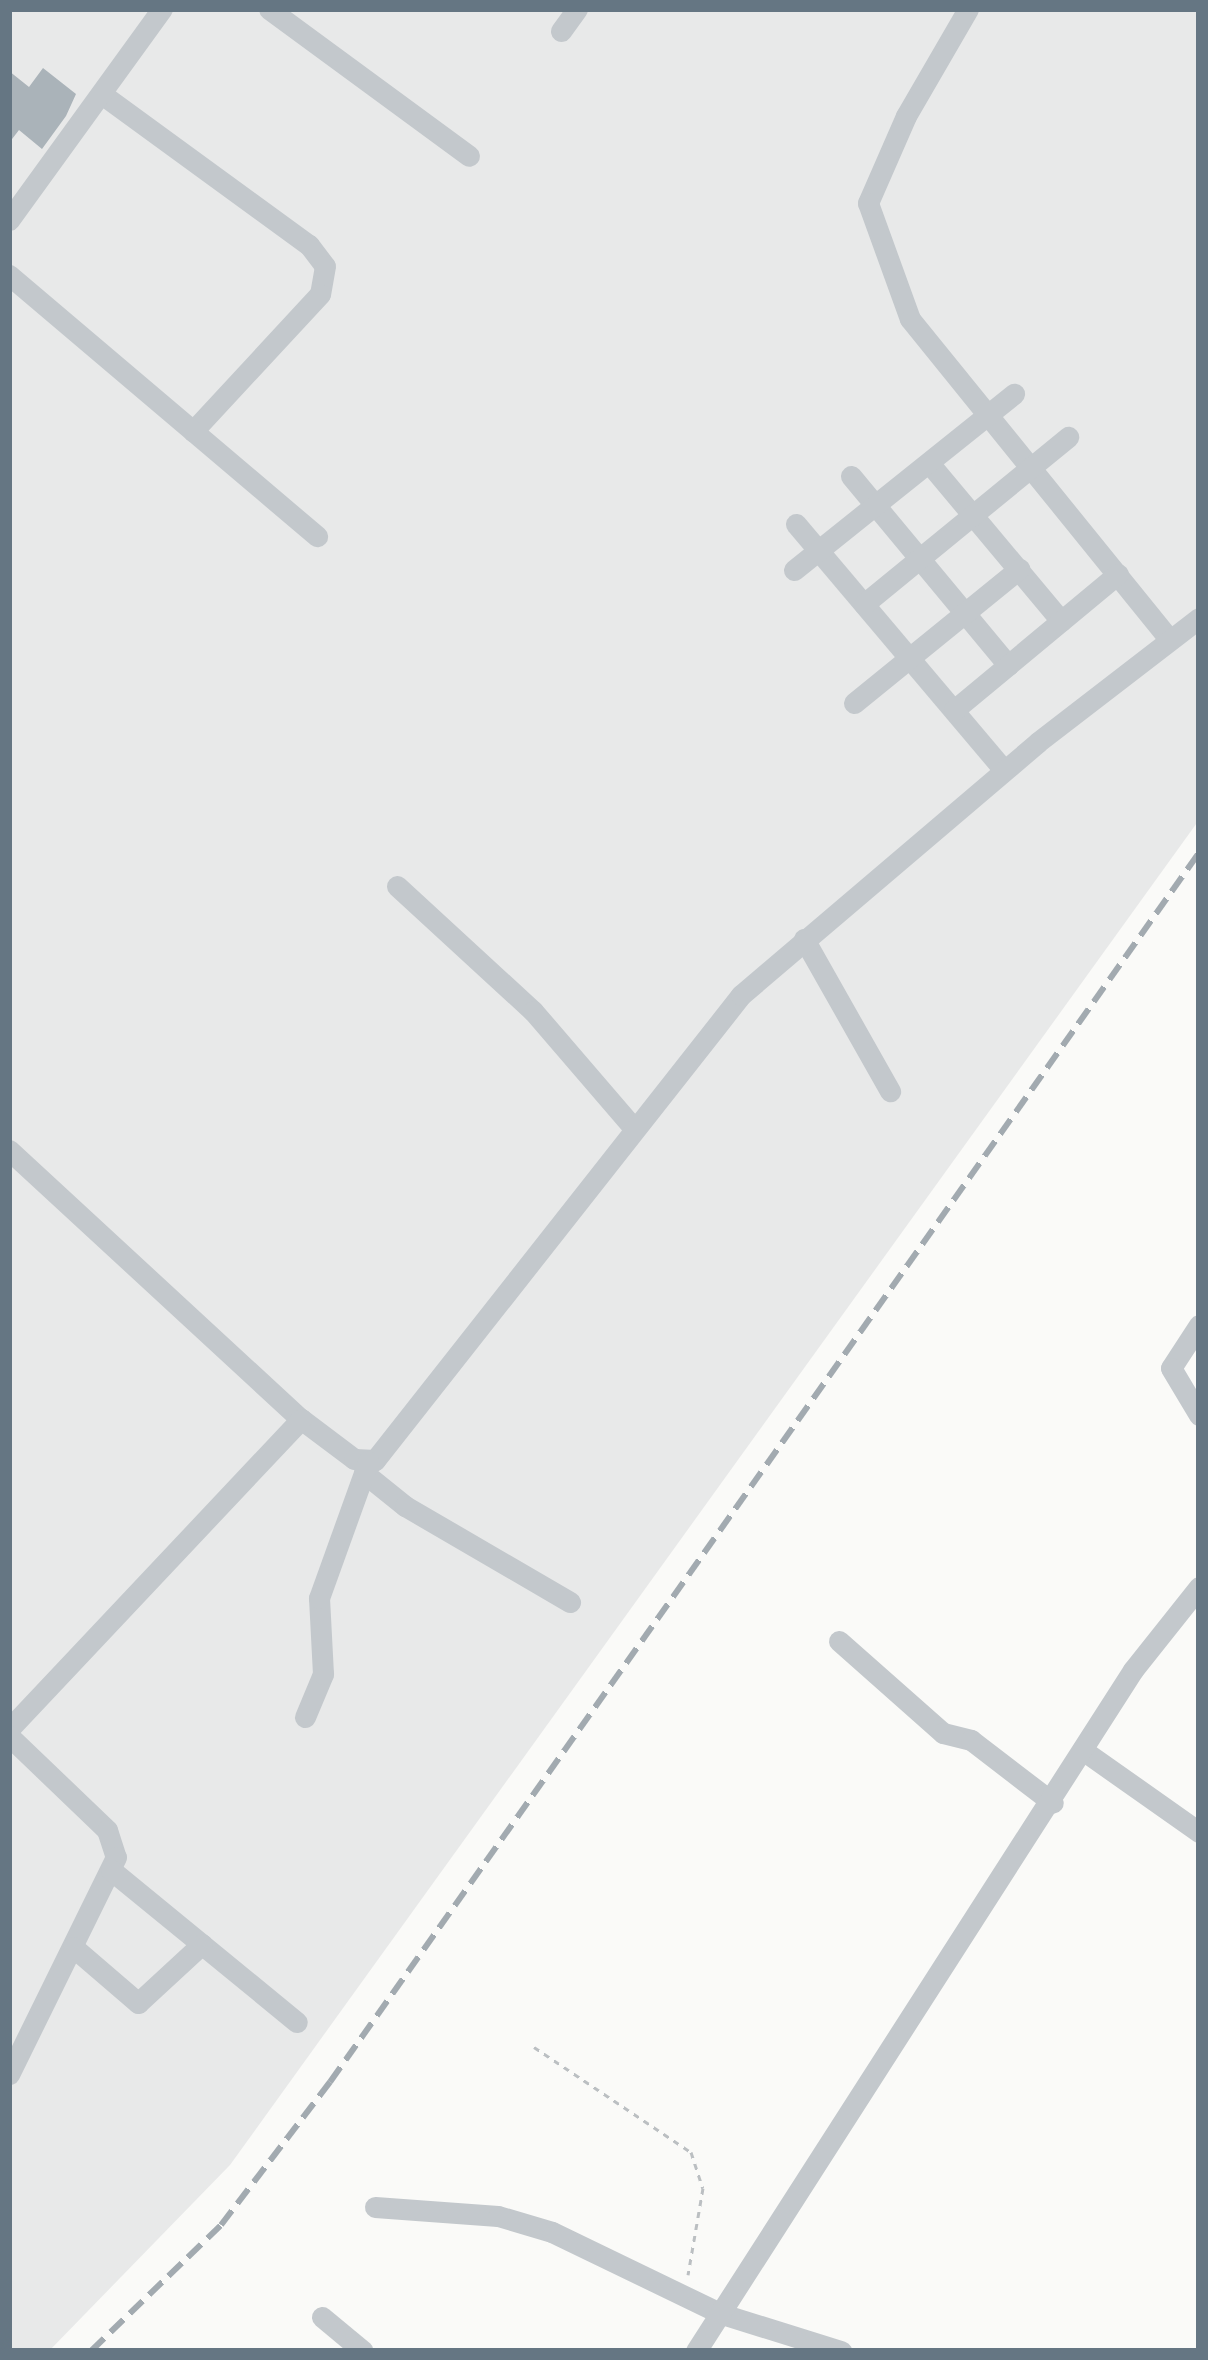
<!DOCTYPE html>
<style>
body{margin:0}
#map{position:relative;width:1208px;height:2360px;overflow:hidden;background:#fafaf8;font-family:"Titillium Web",sans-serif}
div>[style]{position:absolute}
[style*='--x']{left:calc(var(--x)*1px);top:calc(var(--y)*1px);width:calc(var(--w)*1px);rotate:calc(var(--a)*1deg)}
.built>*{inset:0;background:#e8e9e9}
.building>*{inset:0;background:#aab3b9}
.path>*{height:3px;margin-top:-1.5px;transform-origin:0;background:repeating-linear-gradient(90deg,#bbbfc2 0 6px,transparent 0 12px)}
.minor>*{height:21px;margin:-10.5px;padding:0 10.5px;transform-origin:10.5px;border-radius:10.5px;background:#c3c8cc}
.rail>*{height:6px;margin-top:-3px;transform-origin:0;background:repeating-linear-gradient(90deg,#a2aab0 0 18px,transparent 0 27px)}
span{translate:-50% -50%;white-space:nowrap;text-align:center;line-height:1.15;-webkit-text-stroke:12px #fff;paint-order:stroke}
.frame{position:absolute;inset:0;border:12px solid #657683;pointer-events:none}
</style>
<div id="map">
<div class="built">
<i style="clip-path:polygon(9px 9px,1199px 9px,1199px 820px,230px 2165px,49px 2351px,9px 2351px)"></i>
</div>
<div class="building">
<i style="clip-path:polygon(43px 68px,76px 94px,66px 116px,42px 149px,19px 130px,9px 143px,9px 71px,29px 87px)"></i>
</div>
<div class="path">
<i style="--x:534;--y:2047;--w:189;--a:33.8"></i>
<i style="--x:691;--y:2152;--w:38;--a:72"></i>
<i style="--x:703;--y:2188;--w:88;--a:99.8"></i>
</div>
<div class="minor">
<i style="--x:269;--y:9;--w:248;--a:36.3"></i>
<i style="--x:968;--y:9;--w:124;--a:120.1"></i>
<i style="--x:906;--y:116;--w:95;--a:113.6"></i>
<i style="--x:868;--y:203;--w:123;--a:70.1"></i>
<i style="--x:910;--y:319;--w:410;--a:51"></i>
<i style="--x:561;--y:31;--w:27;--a:-54"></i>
<i style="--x:103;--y:95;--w:255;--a:36.1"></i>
<i style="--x:309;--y:245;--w:26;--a:53"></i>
<i style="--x:325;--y:266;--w:28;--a:100"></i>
<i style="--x:320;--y:294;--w:187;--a:132.8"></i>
<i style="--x:9;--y:220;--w:261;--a:-54.1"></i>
<i style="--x:9;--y:275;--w:404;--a:40.3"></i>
<i style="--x:929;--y:463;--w:206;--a:50.1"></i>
<i style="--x:851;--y:476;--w:246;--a:50.3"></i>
<i style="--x:796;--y:524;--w:322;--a:49.8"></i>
<i style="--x:794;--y:570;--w:282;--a:-38.7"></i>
<i style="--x:864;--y:604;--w:264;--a:-39.3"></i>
<i style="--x:854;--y:703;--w:213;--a:-39.1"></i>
<i style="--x:954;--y:710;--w:213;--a:-39.7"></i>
<i style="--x:397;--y:886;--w:185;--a:42.6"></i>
<i style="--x:533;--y:1011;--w:152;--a:49.3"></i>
<i style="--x:804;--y:939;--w:175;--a:60.5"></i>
<i style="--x:9;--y:1150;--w:397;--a:42.7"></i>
<i style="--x:301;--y:1419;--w:66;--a:37"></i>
<i style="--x:354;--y:1459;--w:21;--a:3"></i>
<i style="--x:375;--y:1460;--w:592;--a:-51.79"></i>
<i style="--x:741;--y:995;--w:390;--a:-40.4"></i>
<i style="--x:1038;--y:742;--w:203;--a:-37.6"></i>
<i style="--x:1199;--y:1325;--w:51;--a:123.1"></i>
<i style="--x:1171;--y:1368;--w:55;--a:59.2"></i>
<i style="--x:364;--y:1473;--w:53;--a:38.8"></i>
<i style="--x:405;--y:1506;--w:191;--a:30.2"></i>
<i style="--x:839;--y:1641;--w:139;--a:41.5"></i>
<i style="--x:943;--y:1733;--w:29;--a:14"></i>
<i style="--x:971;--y:1740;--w:103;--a:37.5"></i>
<i style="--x:305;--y:1717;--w:47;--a:-67.3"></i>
<i style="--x:323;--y:1674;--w:76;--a:-93"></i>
<i style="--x:319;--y:1598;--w:145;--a:-70.2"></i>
<i style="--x:9;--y:1729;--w:426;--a:-46.7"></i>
<i style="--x:9;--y:1736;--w:136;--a:43.8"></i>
<i style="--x:107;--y:1830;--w:28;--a:72"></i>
<i style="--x:116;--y:1857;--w:242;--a:116.2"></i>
<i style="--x:1084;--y:1751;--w:141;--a:35.2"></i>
<i style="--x:111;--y:1870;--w:240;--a:39.3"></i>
<i style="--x:73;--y:1947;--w:86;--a:40.7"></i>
<i style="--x:138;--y:2003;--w:87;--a:-42.7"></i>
<i style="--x:375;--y:2207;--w:123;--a:4.2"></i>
<i style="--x:498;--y:2216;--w:56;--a:16.5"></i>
<i style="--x:552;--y:2232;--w:189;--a:25.8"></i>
<i style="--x:722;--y:2314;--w:125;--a:17.3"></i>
<i style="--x:322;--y:2317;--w:53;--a:39.7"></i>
<i style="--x:696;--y:2351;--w:809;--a:-57.31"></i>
<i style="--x:1133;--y:1670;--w:106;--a:-51.5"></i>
</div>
<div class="rail">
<i style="--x:91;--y:2351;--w:181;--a:-44.1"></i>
<i style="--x:221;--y:2225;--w:180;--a:-52.7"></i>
<i style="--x:330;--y:2082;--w:1505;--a:-54.74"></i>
</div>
<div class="frame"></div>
</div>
